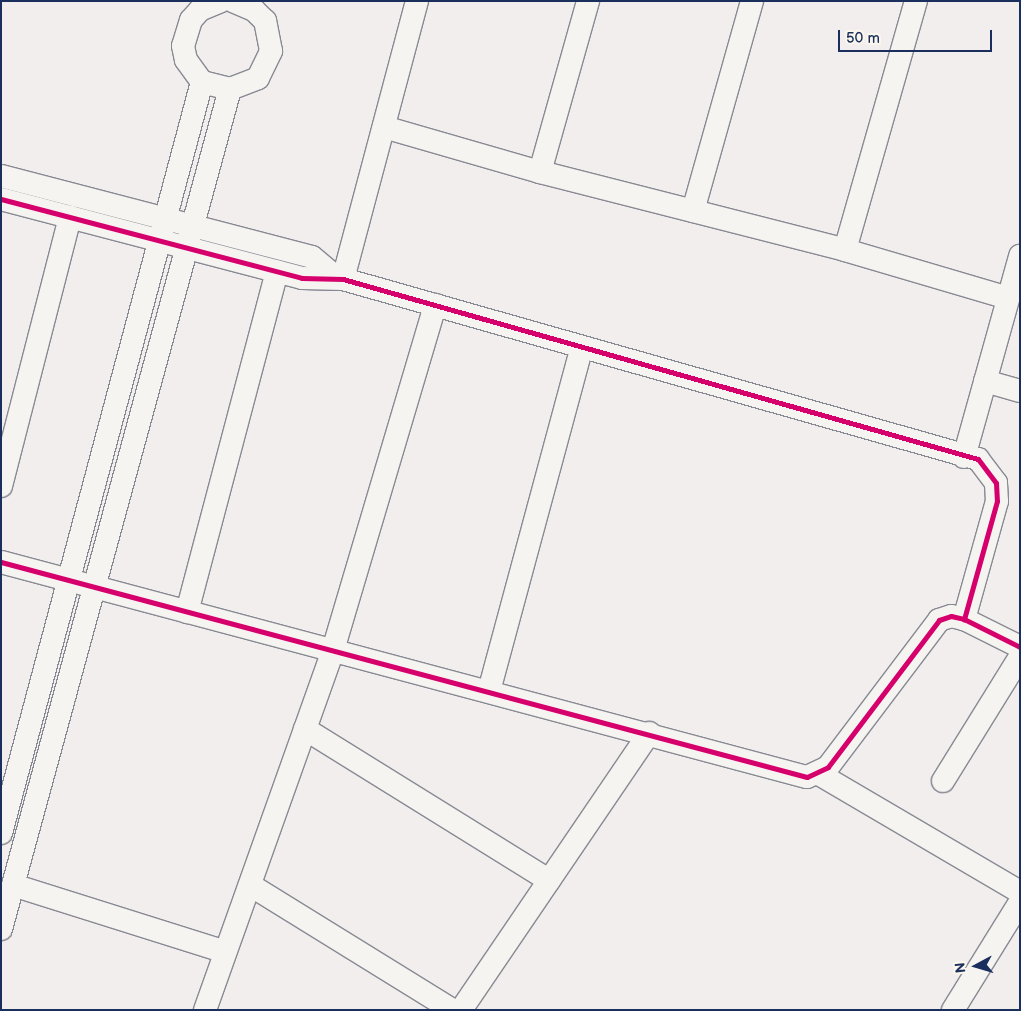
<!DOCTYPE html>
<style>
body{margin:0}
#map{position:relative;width:1021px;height:1011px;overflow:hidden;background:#f3eeee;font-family:"Balsamiq Sans",sans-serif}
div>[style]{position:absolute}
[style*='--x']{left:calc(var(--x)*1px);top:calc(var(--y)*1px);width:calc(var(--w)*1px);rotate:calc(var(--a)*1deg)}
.roads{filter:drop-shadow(1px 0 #888a93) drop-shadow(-1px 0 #888a93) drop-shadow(0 1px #888a93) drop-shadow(0 -1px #888a93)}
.street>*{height:22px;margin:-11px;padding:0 11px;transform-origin:11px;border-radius:11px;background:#f6f4f1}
.cycleway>*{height:5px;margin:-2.5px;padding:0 2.5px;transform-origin:2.5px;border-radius:2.5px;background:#d6006c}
span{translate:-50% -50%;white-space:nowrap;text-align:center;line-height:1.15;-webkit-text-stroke:5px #fbf7ec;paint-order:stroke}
.frame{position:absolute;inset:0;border:2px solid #1b2f5e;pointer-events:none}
.north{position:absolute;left:951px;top:941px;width:50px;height:50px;-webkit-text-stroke:4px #fbf7ec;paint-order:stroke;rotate:264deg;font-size:14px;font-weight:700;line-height:20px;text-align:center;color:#1b2f5e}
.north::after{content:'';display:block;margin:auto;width:18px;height:22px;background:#1b2f5e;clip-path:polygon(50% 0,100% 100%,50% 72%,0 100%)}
.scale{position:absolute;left:838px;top:30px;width:154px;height:22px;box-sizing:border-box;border:2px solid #1b2f5e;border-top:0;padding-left:6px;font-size:15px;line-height:18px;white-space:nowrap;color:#1b2f5e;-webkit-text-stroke:4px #fbf7ec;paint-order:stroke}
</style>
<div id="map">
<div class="roads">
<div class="street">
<i style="--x:221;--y:1;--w:23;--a:157"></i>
<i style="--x:200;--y:10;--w:13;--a:132"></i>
<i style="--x:191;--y:20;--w:27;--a:107"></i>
<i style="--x:183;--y:46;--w:14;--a:78"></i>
<i style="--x:186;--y:60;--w:27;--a:54"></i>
<i style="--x:202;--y:82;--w:29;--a:14"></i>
<i style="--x:230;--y:89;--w:30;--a:-21"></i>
<i style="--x:258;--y:78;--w:30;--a:-64"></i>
<i style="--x:271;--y:51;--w:31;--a:-101"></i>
<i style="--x:265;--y:21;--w:16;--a:-135"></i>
<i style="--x:254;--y:10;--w:23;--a:-157"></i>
<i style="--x:384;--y:127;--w:162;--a:16.1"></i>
<i style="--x:540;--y:172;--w:315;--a:14.3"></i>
<i style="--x:845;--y:250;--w:170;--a:16.4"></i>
<i style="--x:540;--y:172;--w:178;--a:-74.3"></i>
<i style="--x:1;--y:176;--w:321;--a:14.6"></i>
<i style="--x:312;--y:257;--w:31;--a:40"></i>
<i style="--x:1;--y:199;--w:311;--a:14.7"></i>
<i style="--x:302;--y:278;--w:41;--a:1.4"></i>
<i style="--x:343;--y:279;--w:660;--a:15.83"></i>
<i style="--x:978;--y:459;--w:30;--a:53"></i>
<i style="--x:996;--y:483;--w:18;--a:87"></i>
<i style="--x:997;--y:501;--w:123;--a:105.6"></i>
<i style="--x:693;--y:211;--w:218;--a:-74.3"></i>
<i style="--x:845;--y:250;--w:259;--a:-74.1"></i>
<i style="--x:343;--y:279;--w:288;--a:-75.1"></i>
<i style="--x:985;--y:381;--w:36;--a:16"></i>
<i style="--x:964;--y:457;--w:209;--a:-74.4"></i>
<i style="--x:1;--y:486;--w:278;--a:-75.6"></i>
<i style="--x:1;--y:562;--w:834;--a:14.94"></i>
<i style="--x:807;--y:777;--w:23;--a:-25"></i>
<i style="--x:828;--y:767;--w:184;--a:-52.9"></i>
<i style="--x:939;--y:620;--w:13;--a:-18"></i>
<i style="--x:951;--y:616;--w:13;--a:13"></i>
<i style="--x:964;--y:619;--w:63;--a:26.6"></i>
<i style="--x:187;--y:612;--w:352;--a:-75.2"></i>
<i style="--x:489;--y:691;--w:356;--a:-74.9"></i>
<i style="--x:305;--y:729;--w:287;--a:31.8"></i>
<i style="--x:819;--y:774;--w:233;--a:30.4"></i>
<i style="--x:943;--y:781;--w:146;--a:-58.2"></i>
<i style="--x:1;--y:833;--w:777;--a:-75.02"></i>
<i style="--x:13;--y:885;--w:222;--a:17.5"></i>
<i style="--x:250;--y:885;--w:238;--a:31.7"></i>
<i style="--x:1;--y:929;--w:871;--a:-74.75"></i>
<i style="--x:205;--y:1010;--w:382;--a:-70.4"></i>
<i style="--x:333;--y:650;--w:360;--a:-73.5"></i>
<i style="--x:461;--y:1010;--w:335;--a:-55.8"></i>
<i style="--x:953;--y:1010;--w:127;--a:-58.2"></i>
</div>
</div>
<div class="cycleway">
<i style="--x:1;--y:199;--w:311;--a:14.7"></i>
<i style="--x:302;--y:278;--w:41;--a:1.4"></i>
<i style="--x:343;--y:279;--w:660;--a:15.83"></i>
<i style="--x:978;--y:459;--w:30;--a:53"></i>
<i style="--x:996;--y:483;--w:18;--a:87"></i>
<i style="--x:997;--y:501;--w:123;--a:105.6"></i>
<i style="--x:1;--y:562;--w:834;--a:14.94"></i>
<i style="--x:807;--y:777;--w:23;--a:-25"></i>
<i style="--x:828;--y:767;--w:184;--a:-52.9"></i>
<i style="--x:939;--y:620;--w:13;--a:-18"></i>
<i style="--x:951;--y:616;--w:13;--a:13"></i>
<i style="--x:964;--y:619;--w:63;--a:26.6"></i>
</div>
<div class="frame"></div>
<div class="north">N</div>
<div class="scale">50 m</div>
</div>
